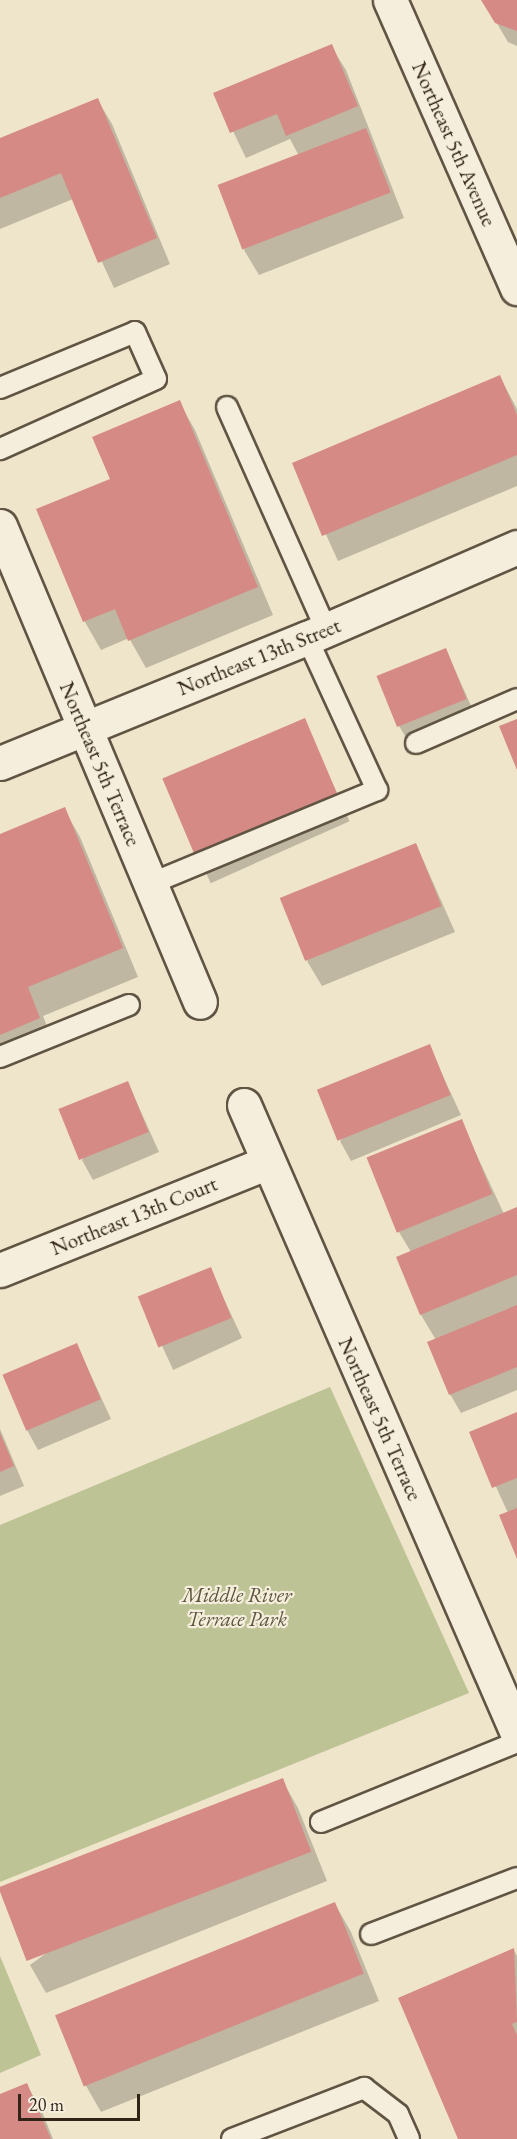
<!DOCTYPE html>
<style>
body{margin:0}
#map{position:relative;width:517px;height:2139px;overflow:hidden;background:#efe5ca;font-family:"EB Garamond",serif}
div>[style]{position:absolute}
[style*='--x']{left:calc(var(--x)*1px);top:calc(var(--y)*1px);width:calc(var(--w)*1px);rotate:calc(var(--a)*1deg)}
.green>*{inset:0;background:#bdc394}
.shadow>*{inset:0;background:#0003;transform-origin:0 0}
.building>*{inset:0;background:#d68a85;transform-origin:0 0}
.roads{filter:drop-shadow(2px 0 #605443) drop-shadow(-2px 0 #605443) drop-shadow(0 2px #605443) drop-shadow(0 -2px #605443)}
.service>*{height:20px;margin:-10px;padding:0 10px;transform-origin:10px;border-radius:10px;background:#f5eedd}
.minor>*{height:33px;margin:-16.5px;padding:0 16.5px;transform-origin:16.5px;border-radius:16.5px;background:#f5eedd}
.tertiary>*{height:33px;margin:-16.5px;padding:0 16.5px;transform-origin:16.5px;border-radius:16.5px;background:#f5eedd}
span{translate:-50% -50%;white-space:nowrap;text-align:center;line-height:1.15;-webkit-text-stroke:4.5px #f5eedd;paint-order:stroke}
.street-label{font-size:21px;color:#312416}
.park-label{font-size:21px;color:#5b543c;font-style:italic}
.scale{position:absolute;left:18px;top:2094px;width:122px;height:27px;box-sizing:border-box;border:3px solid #312416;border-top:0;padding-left:8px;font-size:18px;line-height:21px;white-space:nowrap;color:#312416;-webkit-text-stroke:4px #f5eedd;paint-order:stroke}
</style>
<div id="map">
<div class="green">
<i style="clip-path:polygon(330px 1387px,469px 1693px,0 1882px,0 1525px)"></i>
<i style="clip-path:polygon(0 1956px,41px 2055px,0 2073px)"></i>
</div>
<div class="shadow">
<i style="clip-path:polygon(483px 0,517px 0,517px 46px,508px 42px)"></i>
<i style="clip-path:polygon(331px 46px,346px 70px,404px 218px,259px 275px,244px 250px,299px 156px,290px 139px,246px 158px,215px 94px)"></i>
<i style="clip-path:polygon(97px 99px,112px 124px,170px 264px,114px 288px,73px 199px,0 229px,0 139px)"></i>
<i style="clip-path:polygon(500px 377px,517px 409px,517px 486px,338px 561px,294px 464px)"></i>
<i style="clip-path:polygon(179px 402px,195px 430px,273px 615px,146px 668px,129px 638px,101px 650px,85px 622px,38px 510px,112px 480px)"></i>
<i style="clip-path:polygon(446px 650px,477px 719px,411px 746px,399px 726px)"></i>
<i style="left:304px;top:719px;width:112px;height:152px;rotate:66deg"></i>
<i style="clip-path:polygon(64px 809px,80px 837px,138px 977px,43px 1016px,55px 1047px,0 1070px,0 835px)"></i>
<i style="clip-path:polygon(416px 844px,455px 932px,322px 986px,307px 961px)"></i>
<i style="clip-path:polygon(429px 1046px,461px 1115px,351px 1161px,340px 1141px)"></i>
<i style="clip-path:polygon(128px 1083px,159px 1152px,93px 1180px,82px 1160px)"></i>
<i style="clip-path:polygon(461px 1121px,504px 1214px,517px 1208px,517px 1390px,461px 1413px,450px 1394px,436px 1340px,421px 1315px,411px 1252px,399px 1232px)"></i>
<i style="left:210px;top:1269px;width:76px;height:76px;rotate:65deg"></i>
<i style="clip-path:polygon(77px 1345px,111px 1419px,38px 1450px,27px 1430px)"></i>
<i style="clip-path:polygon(517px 1414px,517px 1555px,508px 1513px,471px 1432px)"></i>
<i style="clip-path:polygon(0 1429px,24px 1486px,0 1496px)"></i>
<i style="clip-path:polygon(282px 1780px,298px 1808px,327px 1881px,46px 1993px,30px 1965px)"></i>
<i style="clip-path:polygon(335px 1904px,351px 1932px,379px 2001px,101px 2112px,85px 2084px)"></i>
<i style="clip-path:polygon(514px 1950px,517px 1956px,517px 2139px,460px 2139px)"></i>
<i style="clip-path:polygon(26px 2084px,41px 2109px,53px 2139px,0 2139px,0 2095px)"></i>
</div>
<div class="building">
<i style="clip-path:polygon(481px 0,517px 0,517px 31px,495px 23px)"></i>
<i style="clip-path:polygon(332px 44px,358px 106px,286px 136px,277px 114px,230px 133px,213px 93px)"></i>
<i style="clip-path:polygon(98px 98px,157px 238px,98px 263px,61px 173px,0 198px,0 138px)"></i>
<i style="left:366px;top:128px;width:69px;height:159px;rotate:69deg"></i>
<i style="clip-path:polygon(500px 375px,517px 415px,517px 455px,322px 536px,292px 463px)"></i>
<i style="clip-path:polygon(180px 400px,258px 587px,128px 641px,115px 609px,83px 622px,36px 509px,110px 479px,92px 437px)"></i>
<i style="left:446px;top:648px;width:55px;height:75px;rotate:68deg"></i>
<i style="left:305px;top:718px;width:83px;height:155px;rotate:67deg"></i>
<i style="clip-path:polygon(517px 719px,517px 770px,499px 726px)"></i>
<i style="clip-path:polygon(65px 807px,123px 948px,28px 987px,40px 1018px,0 1035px,0 834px)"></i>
<i style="left:416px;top:843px;width:68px;height:147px;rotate:68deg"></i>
<i style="left:430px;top:1044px;width:55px;height:122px;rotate:68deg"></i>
<i style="left:128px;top:1081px;width:55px;height:75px;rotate:68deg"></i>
<i style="left:462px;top:1119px;width:81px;height:103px;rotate:68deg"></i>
<i style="clip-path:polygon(517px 1207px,517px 1275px,420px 1315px,396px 1257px)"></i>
<i style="left:211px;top:1267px;width:55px;height:79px;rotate:68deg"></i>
<i style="clip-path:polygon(517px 1305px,517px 1367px,449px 1395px,427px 1342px)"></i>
<i style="left:77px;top:1343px;width:61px;height:81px;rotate:67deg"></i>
<i style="clip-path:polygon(517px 1412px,517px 1478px,492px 1488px,469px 1432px)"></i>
<i style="clip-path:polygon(0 1433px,14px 1466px,0 1472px)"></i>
<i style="clip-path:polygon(517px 1508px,517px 1559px,499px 1515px)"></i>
<i style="left:283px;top:1778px;width:79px;height:305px;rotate:69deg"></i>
<i style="left:335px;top:1902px;width:77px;height:302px;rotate:68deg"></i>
<i style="clip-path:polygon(514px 1948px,517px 2022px,512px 2024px,517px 2035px,517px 2139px,458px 2139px,398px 1998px)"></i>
<i style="clip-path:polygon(27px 2083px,51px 2139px,0 2139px,0 2094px)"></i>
</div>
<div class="roads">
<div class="service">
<i style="--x:0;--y:388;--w:146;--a:-22.5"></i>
<i style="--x:135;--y:332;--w:51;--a:65.9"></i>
<i style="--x:156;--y:379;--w:171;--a:155.8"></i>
<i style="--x:227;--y:407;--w:243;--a:66"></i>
<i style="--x:416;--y:743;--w:110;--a:-23.5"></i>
<i style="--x:150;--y:884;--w:246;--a:-22.5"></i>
<i style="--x:377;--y:790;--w:167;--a:-114.7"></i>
<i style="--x:0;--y:1057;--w:139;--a:-22"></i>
<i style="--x:321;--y:1822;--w:212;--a:-22.2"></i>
<i style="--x:371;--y:1934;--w:156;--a:-21"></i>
<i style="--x:232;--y:2139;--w:142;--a:-21.1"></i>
<i style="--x:364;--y:2088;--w:43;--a:37.4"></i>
<i style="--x:398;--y:2114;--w:27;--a:66"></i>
</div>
<div class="minor">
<i style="--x:390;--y:0;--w:315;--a:66.2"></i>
<i style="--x:0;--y:526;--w:516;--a:67.21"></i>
<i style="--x:244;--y:1105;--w:685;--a:66.5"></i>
<i style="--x:0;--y:1270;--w:289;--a:-21.9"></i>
</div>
<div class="tertiary">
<i style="--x:0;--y:763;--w:331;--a:-22.2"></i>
<i style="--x:307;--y:638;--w:229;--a:-23.4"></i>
</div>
</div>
<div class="street-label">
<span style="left:454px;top:144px;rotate:66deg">Northeast 5th Avenue</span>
<span style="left:259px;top:657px;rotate:-22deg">Northeast 13th Street</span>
<span style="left:100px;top:764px;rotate:67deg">Northeast 5th Terrace</span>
<span style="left:134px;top:1216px;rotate:-22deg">Northeast 13th Court</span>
<span style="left:380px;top:1419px;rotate:66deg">Northeast 5th Terrace</span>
</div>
<div class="park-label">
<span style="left:237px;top:1607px">Middle River<br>Terrace Park</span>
</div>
<div class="scale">20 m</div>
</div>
